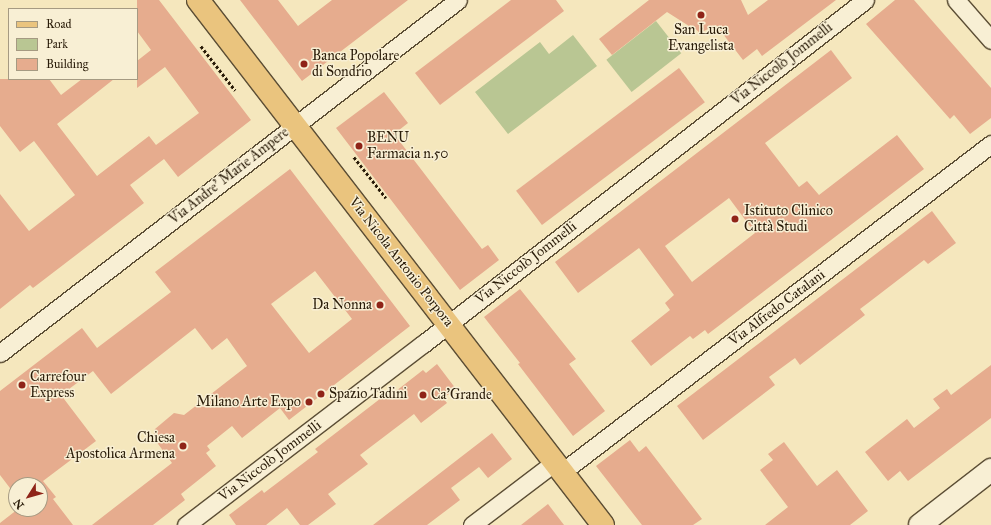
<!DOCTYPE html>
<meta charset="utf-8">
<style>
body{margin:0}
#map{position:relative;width:991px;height:525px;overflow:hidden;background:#f5e7bd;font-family:"IM FELL Great Primer",serif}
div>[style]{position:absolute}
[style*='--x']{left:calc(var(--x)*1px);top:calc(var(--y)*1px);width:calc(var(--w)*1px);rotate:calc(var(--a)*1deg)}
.green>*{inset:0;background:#b9c693;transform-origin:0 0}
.building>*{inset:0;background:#e6ac8e;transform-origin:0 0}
.path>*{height:2.5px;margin-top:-1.25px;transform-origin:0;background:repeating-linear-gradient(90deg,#291b08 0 3px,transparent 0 5px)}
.roads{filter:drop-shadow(1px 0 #5c4e35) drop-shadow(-1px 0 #5c4e35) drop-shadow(0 1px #5c4e35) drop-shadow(0 -1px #5c4e35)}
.street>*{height:17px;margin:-8.5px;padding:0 8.5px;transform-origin:8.5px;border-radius:8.5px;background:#f8efd4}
.secondary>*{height:22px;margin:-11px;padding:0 11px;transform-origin:11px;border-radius:11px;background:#f8efd4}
.primary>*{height:22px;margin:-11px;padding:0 11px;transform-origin:11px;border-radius:11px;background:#eac47e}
.dots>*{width:11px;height:11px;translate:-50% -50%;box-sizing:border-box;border:2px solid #f8efd4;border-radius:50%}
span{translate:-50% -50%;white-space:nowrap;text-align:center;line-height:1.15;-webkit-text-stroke:3px #f8efd4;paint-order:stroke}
.poi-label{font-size:14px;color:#291b08}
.left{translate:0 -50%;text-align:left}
.right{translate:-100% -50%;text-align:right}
.street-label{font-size:14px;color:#291b08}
.legend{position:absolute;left:8px;top:8px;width:130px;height:72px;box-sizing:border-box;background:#f8efd4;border:1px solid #a59a82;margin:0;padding:5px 7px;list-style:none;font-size:12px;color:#291b08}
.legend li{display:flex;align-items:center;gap:8px;height:20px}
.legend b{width:20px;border:1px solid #a59a82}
.north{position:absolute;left:8px;top:477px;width:40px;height:40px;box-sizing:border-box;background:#f8efd4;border:1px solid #a59a82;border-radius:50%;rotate:233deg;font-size:11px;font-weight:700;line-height:16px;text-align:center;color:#291b08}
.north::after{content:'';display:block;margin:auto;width:14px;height:18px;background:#8f2418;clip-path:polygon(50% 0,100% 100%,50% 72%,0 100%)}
</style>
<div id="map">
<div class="green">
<i style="left:656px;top:21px;width:41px;height:63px;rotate:52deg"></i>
<i style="clip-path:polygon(573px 35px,597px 66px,508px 134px,475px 92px,540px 42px,549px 54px)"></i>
</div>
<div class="building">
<i style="clip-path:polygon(137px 0,159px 0,251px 120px,178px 177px,164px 159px,130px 185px,144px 203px,33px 288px,30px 285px,0 309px,0 194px,29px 231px,75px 195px,34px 141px,20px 152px,0 126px,0 79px,49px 79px,61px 95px,82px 79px,114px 79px,57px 124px,97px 176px,149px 136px,156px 145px,199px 113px,165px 67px,137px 88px,137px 61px,151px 50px,137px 31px)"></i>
<i style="clip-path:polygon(240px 0,278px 0,298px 26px,332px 0,408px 0,302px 81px)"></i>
<i style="clip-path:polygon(511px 0,556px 0,564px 11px,440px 105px,415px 73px)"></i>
<i style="clip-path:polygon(649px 0,741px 0,748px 15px,768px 0,836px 0,762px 56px,757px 49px,743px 60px,716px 25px,700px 33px,691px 25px,689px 26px,667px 12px,612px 55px,599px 39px)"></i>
<i style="clip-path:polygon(895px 0,914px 0,991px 88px,991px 118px,970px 134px,954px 115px,950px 119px,866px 24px)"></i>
<i style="clip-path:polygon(evenodd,831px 50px,852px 78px,765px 143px,799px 187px,807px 181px,819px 195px,897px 135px,924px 169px,708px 334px,705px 330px,693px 339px,690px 336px,651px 366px,631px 341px,670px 310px,665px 303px,674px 295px,639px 248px,578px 293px,555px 262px,831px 50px,729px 198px,755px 233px,692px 282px,665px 246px,729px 198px)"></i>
<i style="left:679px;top:68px;width:43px;height:204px;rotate:53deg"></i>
<i style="clip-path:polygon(384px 92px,408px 123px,394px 134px,482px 249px,488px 245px,499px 260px,460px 290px,336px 128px)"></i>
<i style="clip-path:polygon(evenodd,290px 169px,410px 326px,289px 420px,280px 408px,242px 438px,232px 426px,207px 446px,210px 450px,206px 453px,216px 466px,181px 494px,185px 500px,153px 525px,92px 525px,172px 463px,153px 437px,155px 429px,174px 413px,184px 415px,247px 366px,227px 338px,212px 350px,195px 328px,111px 394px,93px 371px,61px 395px,96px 441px,43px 481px,56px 497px,53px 499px,73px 525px,0 525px,0 523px,18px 509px,40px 509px,40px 485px,16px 485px,16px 496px,0 475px,0 391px,82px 328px,97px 348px,171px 292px,155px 272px,290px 169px,315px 271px,352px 319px,309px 353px,271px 304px,315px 271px)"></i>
<i style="clip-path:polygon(932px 211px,956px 243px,928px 264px,924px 260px,868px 303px,860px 309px,865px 315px,800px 365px,795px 358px,769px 377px,775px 385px,703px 440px,677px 406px)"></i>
<i style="clip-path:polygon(520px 289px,576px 359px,569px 364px,605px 411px,573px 436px,518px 364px,520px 363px,484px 317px)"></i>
<i style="clip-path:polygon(437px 364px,456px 389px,443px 398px,447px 403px,421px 423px,414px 414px,360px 455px,368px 464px,328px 494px,336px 504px,308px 525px,300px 525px,287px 508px,266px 525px,236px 525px,229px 515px,262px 490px,264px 493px,318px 452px,315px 449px,385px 395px,387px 398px,423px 370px,426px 373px)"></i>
<i style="clip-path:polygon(991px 365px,991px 418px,908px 481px,900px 471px,888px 481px,865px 452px,907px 419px,914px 428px,940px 408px,933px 399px,947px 389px,951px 395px)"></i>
<i style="clip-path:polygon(492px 433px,512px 459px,488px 478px,479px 467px,451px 488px,460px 500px,427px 525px,373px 525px)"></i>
<i style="clip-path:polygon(630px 440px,639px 452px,646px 446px,702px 519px,693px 525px,642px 525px,596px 466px)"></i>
<i style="clip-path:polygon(784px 442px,817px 486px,837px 470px,868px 511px,850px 525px,765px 525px,788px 507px,760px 470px,773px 460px,768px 454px)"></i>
<i style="clip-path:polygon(548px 504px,564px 525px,521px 525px)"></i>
</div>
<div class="path">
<i style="--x:201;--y:46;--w:56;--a:52.3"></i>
<i style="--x:354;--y:157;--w:52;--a:52"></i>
</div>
<div class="roads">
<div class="street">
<i style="--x:956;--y:0;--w:53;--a:48.8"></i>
<i style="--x:0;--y:353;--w:578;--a:-37.62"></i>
<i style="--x:562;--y:472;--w:540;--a:-37.4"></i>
<i style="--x:186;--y:525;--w:298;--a:-37.4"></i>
<i style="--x:423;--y:344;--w:560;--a:-37.89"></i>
<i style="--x:472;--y:525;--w:104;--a:-37.2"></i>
</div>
<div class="secondary">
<i style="--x:920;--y:525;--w:90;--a:-37.8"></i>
</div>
<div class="primary">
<i style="--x:198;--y:0;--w:663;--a:52.35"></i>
</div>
</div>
<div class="dots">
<i style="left:701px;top:15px;background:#8f2418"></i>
<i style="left:304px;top:64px;background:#8f2418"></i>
<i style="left:359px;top:146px;background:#8f2418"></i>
<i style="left:735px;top:219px;background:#8f2418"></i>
<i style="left:380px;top:305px;background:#8f2418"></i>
<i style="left:22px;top:385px;background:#8f2418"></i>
<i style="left:321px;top:394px;background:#8f2418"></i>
<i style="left:423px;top:395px;background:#8f2418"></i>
<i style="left:309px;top:402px;background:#8f2418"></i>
<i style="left:183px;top:446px;background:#8f2418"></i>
</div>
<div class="poi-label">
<span style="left:701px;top:38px">San Luca<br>Evangelista</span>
<span class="left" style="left:312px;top:64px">Banca Popolare<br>di Sondrio</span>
<span class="left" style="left:367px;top:146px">BENU<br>Farmacia n.50</span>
<span class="left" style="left:744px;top:219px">Istituto Clinico<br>Città Studi</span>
<span class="right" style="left:372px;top:305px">Da Nonna</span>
<span class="left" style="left:30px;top:385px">Carrefour<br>Express</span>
<span class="left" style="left:329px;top:394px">Spazio Tadini</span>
<span class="left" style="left:431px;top:395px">Ca'Grande</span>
<span class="right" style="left:301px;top:402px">Milano Arte Expo</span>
<span class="right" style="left:175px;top:446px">Chiesa<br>Apostolica Armena</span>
</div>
<div class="street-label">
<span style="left:782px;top:64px;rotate:-38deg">Via Niccolò Jommelli</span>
<span style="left:229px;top:176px;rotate:-38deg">Via Andre' Marie Ampere</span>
<span style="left:401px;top:262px;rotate:52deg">Via Nicola Antonio Porpora</span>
<span style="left:526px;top:263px;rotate:-38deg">Via Niccolò Jommelli</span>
<span style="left:777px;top:308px;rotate:-37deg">Via Alfredo Catalani</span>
<span style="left:270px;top:461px;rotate:-37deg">Via Niccolò Jommelli</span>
</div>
<ul class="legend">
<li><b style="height:5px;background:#eac47e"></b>Road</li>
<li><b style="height:11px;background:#b9c693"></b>Park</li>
<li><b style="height:11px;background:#e6ac8e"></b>Building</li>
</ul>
<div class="north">N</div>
</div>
